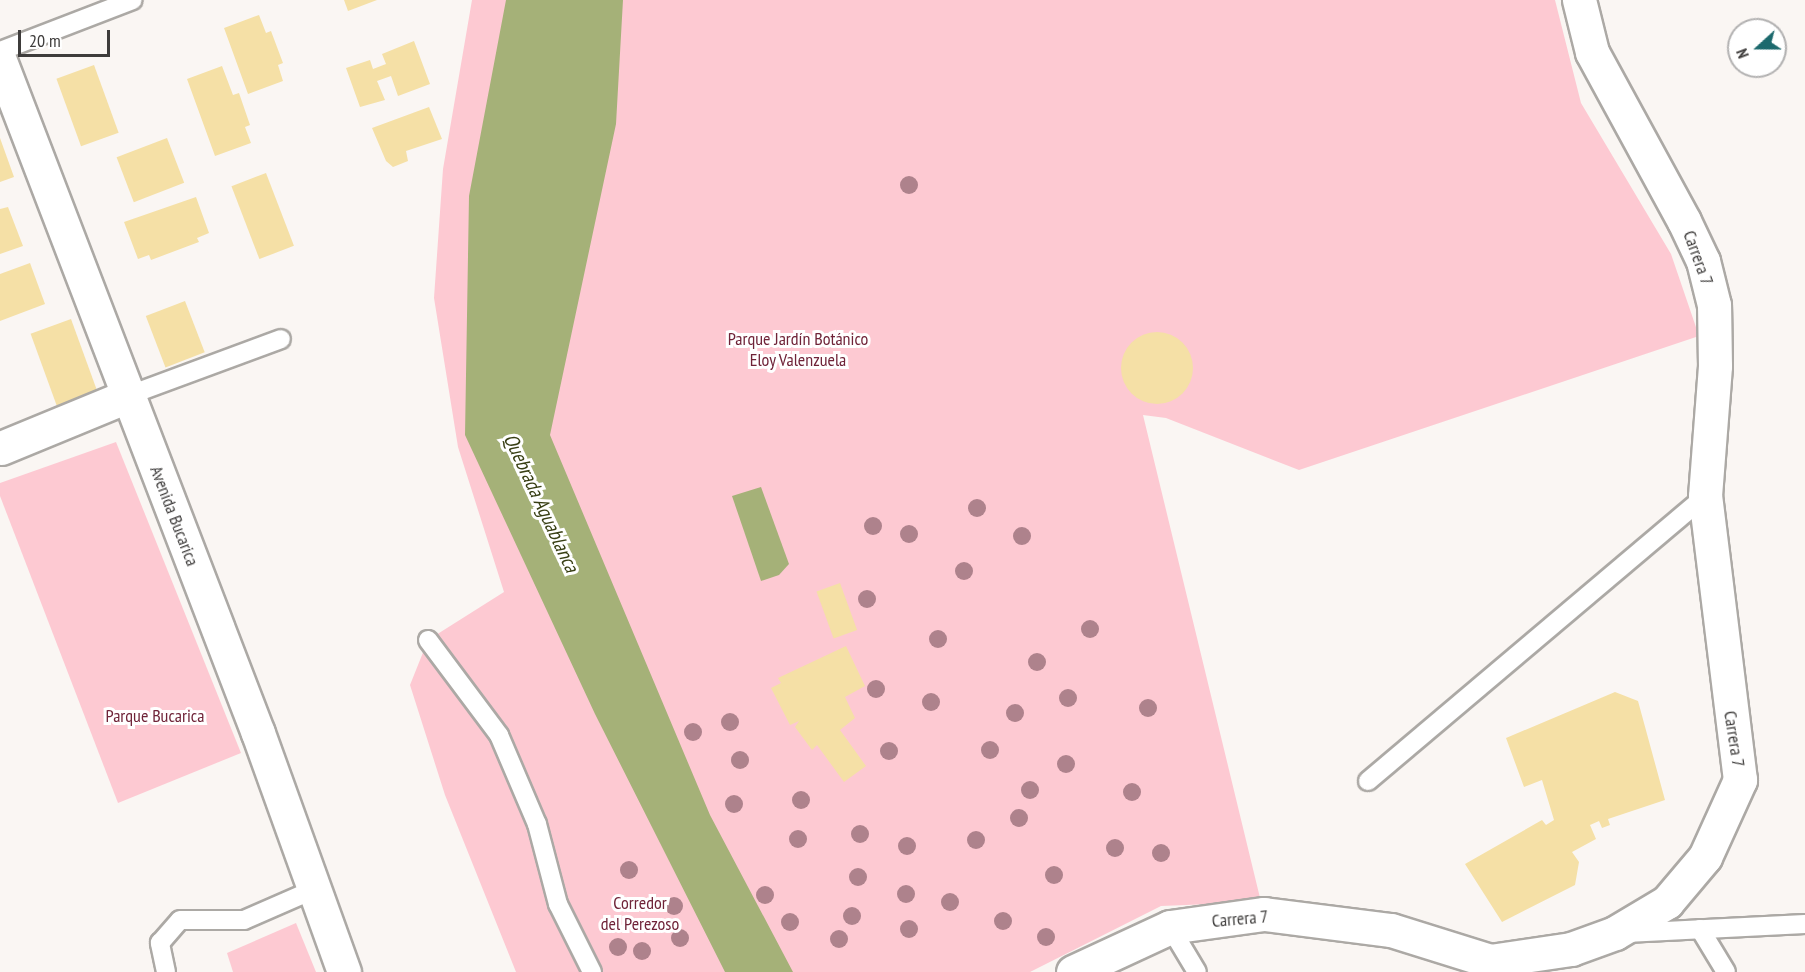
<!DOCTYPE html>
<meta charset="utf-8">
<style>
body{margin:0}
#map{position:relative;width:1805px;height:972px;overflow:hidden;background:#faf6f3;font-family:"PT Sans Narrow",sans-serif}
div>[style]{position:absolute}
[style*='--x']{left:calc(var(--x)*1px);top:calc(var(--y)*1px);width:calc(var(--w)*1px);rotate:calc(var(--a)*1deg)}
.green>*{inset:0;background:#fdc9d2}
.water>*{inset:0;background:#a5b178}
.building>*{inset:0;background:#f5e0a6;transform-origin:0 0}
.round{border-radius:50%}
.roads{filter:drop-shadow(2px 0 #aca9a5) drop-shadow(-2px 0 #aca9a5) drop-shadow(0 2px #aca9a5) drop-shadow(0 -2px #aca9a5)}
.service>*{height:18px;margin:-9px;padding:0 9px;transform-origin:9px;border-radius:9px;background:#fff}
.minor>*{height:33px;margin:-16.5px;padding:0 16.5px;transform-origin:16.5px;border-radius:16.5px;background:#fff}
.secondary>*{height:33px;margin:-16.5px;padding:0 16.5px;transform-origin:16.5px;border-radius:16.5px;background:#fff}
.trees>*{width:18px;height:18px;margin:-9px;border-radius:50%;background:#ae828c}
span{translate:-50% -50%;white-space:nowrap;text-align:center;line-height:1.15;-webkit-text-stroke:6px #fff;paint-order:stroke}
.street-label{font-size:18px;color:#3e3c3b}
.park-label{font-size:18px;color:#6f2338}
.water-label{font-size:20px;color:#383f14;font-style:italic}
.north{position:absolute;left:1727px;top:18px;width:60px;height:60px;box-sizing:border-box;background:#fff;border:2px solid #b2b1b1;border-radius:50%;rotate:249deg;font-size:16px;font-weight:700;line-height:24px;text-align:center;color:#3e3c3b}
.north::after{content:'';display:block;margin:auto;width:21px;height:27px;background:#1c696d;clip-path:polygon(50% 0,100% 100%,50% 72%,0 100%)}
.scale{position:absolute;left:18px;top:30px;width:92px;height:27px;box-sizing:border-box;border:3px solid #3e3c3b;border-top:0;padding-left:8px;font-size:18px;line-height:21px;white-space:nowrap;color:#3e3c3b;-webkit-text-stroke:4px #fff;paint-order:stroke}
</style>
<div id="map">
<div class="green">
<i style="clip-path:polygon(472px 0,1555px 0,1581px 103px,1671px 254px,1699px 336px,1299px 470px,1166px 418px,1143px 415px,1261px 902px,1161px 906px,1030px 972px,516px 972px,445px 795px,410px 685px,428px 640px,504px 592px,458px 447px,434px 298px,443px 169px)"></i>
<i style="clip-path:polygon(116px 442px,241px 753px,118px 803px,0 496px,0 483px)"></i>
<i style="clip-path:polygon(296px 923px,316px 972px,233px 972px,227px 953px)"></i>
</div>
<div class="water">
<i style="clip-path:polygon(506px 0,623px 0,616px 124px,550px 435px,710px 815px,793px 972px,725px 972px,595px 714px,465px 435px,469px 196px)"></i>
<i style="clip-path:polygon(761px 487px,789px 564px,779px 575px,761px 581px,732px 496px)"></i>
</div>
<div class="building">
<i style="clip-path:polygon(344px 0,377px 0,348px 11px)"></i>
<i style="clip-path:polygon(259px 15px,266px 33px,271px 31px,283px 63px,278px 65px,283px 81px,248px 94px,224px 28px)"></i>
<i style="clip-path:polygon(414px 41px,430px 84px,398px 96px,391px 76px,377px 81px,385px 100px,360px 107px,346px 68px,370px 60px,373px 69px,386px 64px,382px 54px)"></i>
<i style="left:94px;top:65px;width:72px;height:40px;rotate:70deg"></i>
<i style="clip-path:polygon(222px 66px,233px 95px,239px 93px,250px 125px,245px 127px,251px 143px,215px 156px,187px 79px)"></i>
<i style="clip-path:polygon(429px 107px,442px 139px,406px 151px,408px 161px,393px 167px,386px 161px,372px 128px)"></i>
<i style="clip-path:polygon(0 138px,14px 177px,0 182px)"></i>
<i style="left:167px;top:138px;width:48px;height:54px;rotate:69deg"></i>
<i style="left:266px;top:173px;width:78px;height:37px;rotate:69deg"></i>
<i style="clip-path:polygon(196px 197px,209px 233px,197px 238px,199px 242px,151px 260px,149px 255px,138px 259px,124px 222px)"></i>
<i style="clip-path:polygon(8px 207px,23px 246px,0 254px,0 209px)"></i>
<i style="clip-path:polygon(30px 263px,45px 304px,0 321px,0 274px)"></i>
<i style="left:185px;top:301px;width:55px;height:42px;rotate:69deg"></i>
<i style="left:71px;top:319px;width:84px;height:43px;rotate:70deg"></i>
<i class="round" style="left:1121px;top:332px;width:72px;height:72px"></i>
<i style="left:840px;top:583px;width:50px;height:25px;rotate:70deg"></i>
<i style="clip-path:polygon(846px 646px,865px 686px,845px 697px,855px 718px,840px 730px,866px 766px,844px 782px,817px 745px,812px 750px,795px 727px,799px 721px,790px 725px,771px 688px,781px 683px,778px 678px)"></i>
<i style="clip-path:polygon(1615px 692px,1638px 701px,1665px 800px,1608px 819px,1610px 825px,1602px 828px,1599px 821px,1590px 825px,1596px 839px,1572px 852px,1579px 862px,1575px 885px,1502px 922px,1465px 864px,1542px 820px,1546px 825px,1554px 820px,1542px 780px,1524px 787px,1506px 738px)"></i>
</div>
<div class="roads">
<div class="service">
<i style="--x:0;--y:51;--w:142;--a:-21"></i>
<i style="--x:127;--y:396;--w:164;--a:-20.3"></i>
<i style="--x:428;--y:640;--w:119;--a:53.2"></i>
<i style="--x:499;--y:735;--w:97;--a:66.9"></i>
<i style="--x:537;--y:824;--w:83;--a:75.3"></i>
<i style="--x:558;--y:904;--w:76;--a:63.4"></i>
<i style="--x:1368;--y:781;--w:441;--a:-40.2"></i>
<i style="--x:1170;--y:927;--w:52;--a:59"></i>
<i style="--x:1700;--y:929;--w:50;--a:58.8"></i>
<i style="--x:1626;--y:933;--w:179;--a:-2.9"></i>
<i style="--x:166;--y:972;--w:30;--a:-102"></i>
<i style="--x:160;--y:943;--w:30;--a:-49"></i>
<i style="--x:180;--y:920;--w:64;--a:0"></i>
<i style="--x:244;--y:920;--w:75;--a:-23.5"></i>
</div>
<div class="minor">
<i style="--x:1;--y:448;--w:136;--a:-22.4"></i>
</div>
<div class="secondary">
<i style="--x:0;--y:61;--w:720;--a:69"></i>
<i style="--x:258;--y:733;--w:254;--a:70.2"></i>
<i style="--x:1073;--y:972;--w:107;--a:-24.9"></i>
<i style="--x:1170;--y:927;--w:95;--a:-7.9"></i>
<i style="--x:1264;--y:914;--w:128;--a:7.2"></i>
<i style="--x:1391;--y:930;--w:104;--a:17.4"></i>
<i style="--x:1490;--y:961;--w:82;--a:-8.4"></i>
<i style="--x:1571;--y:949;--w:47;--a:-20"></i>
<i style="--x:1615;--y:933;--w:61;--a:-30.8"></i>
<i style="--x:1667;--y:902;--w:59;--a:-49.8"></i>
<i style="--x:1705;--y:857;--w:85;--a:-65.6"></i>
<i style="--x:1740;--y:780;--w:286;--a:-97"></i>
<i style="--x:1705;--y:496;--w:130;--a:-85.6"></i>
<i style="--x:1715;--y:366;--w:61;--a:-90.9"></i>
<i style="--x:1714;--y:305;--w:45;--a:-104"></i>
<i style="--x:1703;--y:261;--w:44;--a:-115.4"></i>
<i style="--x:1684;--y:221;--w:192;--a:-118.6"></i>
<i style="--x:1592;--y:52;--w:54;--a:-104"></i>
</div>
</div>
<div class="trees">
<i style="left:909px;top:185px"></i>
<i style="left:977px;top:508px"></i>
<i style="left:873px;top:526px"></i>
<i style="left:909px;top:534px"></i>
<i style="left:1022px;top:536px"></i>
<i style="left:964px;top:571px"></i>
<i style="left:867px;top:599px"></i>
<i style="left:1090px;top:629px"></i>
<i style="left:938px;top:639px"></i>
<i style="left:1037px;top:662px"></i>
<i style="left:876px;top:689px"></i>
<i style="left:1068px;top:698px"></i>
<i style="left:931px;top:702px"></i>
<i style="left:1148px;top:708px"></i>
<i style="left:1015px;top:713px"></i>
<i style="left:730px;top:722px"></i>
<i style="left:693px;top:732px"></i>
<i style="left:990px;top:750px"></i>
<i style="left:889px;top:751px"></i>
<i style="left:740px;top:760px"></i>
<i style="left:1066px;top:764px"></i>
<i style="left:1030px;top:790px"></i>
<i style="left:1132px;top:792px"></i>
<i style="left:801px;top:800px"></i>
<i style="left:734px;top:804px"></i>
<i style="left:1019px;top:818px"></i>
<i style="left:860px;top:834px"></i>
<i style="left:798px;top:839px"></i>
<i style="left:976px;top:840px"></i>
<i style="left:907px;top:846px"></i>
<i style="left:1115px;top:848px"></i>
<i style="left:1161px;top:853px"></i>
<i style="left:629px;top:870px"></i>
<i style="left:1054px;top:875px"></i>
<i style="left:858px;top:877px"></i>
<i style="left:906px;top:894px"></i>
<i style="left:765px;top:895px"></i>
<i style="left:950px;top:902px"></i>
<i style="left:674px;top:906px"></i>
<i style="left:852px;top:916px"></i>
<i style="left:1003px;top:921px"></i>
<i style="left:790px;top:922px"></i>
<i style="left:909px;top:929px"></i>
<i style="left:1046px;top:937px"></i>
<i style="left:680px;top:938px"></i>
<i style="left:839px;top:939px"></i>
<i style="left:618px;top:947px"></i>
<i style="left:642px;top:951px"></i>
</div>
<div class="street-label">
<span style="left:1698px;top:258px;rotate:70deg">Carrera 7</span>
<span style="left:174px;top:516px;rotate:69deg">Avenida Bucarica</span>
<span style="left:1734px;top:739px;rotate:81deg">Carrera 7</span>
<span style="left:1240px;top:919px;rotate:-5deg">Carrera 7</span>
</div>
<div class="park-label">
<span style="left:798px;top:350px">Parque Jardín Botánico<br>Eloy Valenzuela</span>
<span style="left:155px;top:716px">Parque Bucarica</span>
<span style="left:640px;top:914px">Corredor<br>del Perezoso</span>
</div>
<div class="water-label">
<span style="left:541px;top:503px;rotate:65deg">Quebrada Aguablanca</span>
</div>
<div class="north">N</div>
<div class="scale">20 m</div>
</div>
